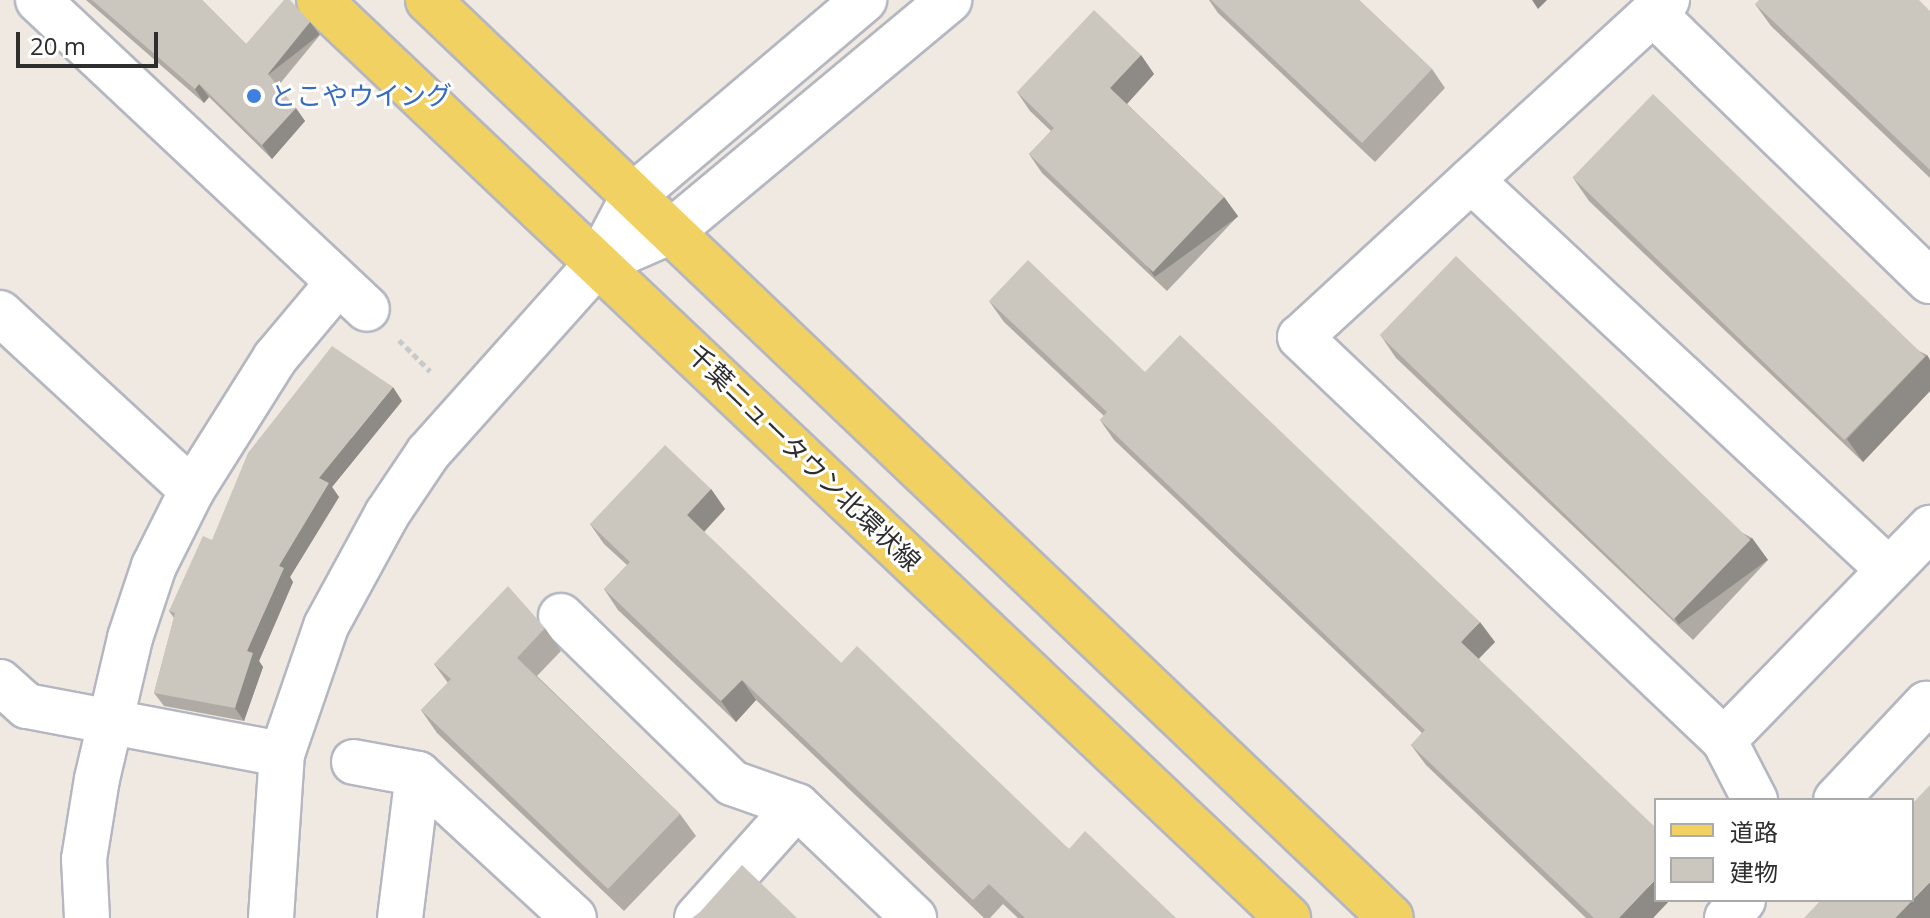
<!DOCTYPE html>
<meta charset="utf-8">
<style>
body{margin:0}
#map{position:relative;width:1930px;height:918px;overflow:hidden;background:#efe9e1;font-family:"Open Sans","Noto Sans JP",sans-serif}
div>[style]{position:absolute}
[style*='--x']{left:calc(var(--x)*1px);top:calc(var(--y)*1px);width:calc(var(--w)*1px);rotate:calc(var(--a)*1deg)}
.path>*{height:5px;margin-top:-2.5px;transform-origin:0;background:repeating-linear-gradient(90deg,#c9c9c9 0 6px,transparent 0 10px)}
.roads{filter:drop-shadow(2px 0 #b4b7c1) drop-shadow(-2px 0 #b4b7c1) drop-shadow(0 2px #b4b7c1) drop-shadow(0 -2px #b4b7c1)}
.minor>*{height:44px;margin:-22px;padding:0 22px;transform-origin:22px;border-radius:22px;background:#fff}
.major>*{height:44px;margin:-22px;padding:0 22px;transform-origin:22px;border-radius:22px;background:#f2d163}
.wall>*{inset:0;background:#afaba4}
.shaded-wall>*{inset:0;background:#8e8b86;transform-origin:0 0}
.building>*{inset:0;background:#cbc7bf;transform-origin:0 0}
.dots>*{width:22px;height:22px;translate:-50% -50%;box-sizing:border-box;border:4px solid #fff;border-radius:50%}
span{translate:-50% -50%;white-space:nowrap;text-align:center;line-height:1.15;-webkit-text-stroke:6px #fff;paint-order:stroke}
.shop-label{font-size:26px;color:#366cbe}
.left{translate:0 -50%;text-align:left}
.street-label{font-size:26px;color:#2e2e2e}
.legend{position:absolute;left:1654px;top:798px;width:260px;height:104px;box-sizing:border-box;background:#fff;border:2px solid #ababab;margin:0;padding:10px 14px;list-style:none;font-size:24px;color:#2e2e2e}
.legend li{display:flex;align-items:center;gap:16px;height:40px}
.legend b{width:40px;border:2px solid #ababab}
.scale{position:absolute;left:16px;top:32px;width:142px;height:36px;box-sizing:border-box;border:4px solid #2e2e2e;border-top:0;padding-left:10px;font-size:24px;line-height:28px;white-space:nowrap;color:#2e2e2e;-webkit-text-stroke:6px #fff;paint-order:stroke}
</style>
<div id="map">
<div class="path">
<i style="--x:399;--y:340;--w:44;--a:45"></i>
</div>
<div class="roads">
<div class="minor">
<i style="--x:38;--y:0;--w:451;--a:43.2"></i>
<i style="--x:1667;--y:0;--w:498;--a:137.4"></i>
<i style="--x:1300;--y:337;--w:585;--a:43.55"></i>
<i style="--x:1724;--y:740;--w:68;--a:62.7"></i>
<i style="--x:1653;--y:13;--w:385;--a:44.1"></i>
<i style="--x:1471;--y:180;--w:572;--a:43.02"></i>
<i style="--x:598;--y:263;--w:81;--a:-23.4"></i>
<i style="--x:672;--y:231;--w:361;--a:-39.8"></i>
<i style="--x:0;--y:313;--w:261;--a:42.7"></i>
<i style="--x:561;--y:616;--w:239;--a:44.3"></i>
<i style="--x:732;--y:783;--w:69;--a:19.5"></i>
<i style="--x:797;--y:806;--w:162;--a:43.7"></i>
<i style="--x:0;--y:682;--w:36;--a:42"></i>
<i style="--x:27;--y:706;--w:259;--a:10.7"></i>
<i style="--x:1724;--y:740;--w:296;--a:-45.8"></i>
<i style="--x:354;--y:762;--w:65;--a:10.6"></i>
<i style="--x:418;--y:774;--w:212;--a:42.7"></i>
<i style="--x:1836;--y:800;--w:132;--a:-46.8"></i>
<i style="--x:87;--y:918;--w:59;--a:-92.9"></i>
<i style="--x:84;--y:859;--w:81;--a:-80.8"></i>
<i style="--x:97;--y:779;--w:145;--a:-76.8"></i>
<i style="--x:130;--y:638;--w:76;--a:-71.6"></i>
<i style="--x:154;--y:566;--w:85;--a:-63.4"></i>
<i style="--x:192;--y:490;--w:156;--a:-57.8"></i>
<i style="--x:275;--y:358;--w:97;--a:-50"></i>
<i style="--x:271;--y:918;--w:164;--a:-86.2"></i>
<i style="--x:282;--y:754;--w:135;--a:-71"></i>
<i style="--x:326;--y:626;--w:128;--a:-61.4"></i>
<i style="--x:387;--y:514;--w:73;--a:-56.1"></i>
<i style="--x:428;--y:453;--w:255;--a:-48.2"></i>
<i style="--x:598;--y:263;--w:77;--a:-62.1"></i>
<i style="--x:634;--y:195;--w:302;--a:-40.3"></i>
<i style="--x:400;--y:918;--w:145;--a:-82.9"></i>
<i style="--x:697;--y:918;--w:150;--a:-48.2"></i>
<i style="--x:1727;--y:918;--w:24;--a:-48"></i>
</div>
<div class="major">
<i style="--x:319;--y:0;--w:1335;--a:43.45"></i>
<i style="--x:428;--y:0;--w:1330;--a:43.63"></i>
</div>
</div>
<div class="wall">
<i style="clip-path:polygon(86px 0,202px 0,246px 44px,320px 35px,278px 86px,305px 121px,272px 159px,209px 97px,204px 103px)"></i>
<i style="clip-path:polygon(1209px 0,1359px 0,1432px 69px,1445px 88px,1375px 162px,1218px 13px)"></i>
<i style="clip-path:polygon(1755px 4px,1930px 11px,1930px 178px,1771px 26px)"></i>
<i style="clip-path:polygon(1141px 55px,1154px 74px,1127px 104px,1224px 197px,1238px 216px,1167px 291px,1042px 173px,1029px 154px,1051px 131px,1030px 111px,1017px 92px)"></i>
<i style="clip-path:polygon(1573px 178px,1927px 355px,1930px 360px,1930px 391px,1863px 462px,1589px 201px)"></i>
<i style="clip-path:polygon(989px 301px,1145px 372px,1495px 642px,1479px 659px,1656px 900px,1670px 900px,1653px 918px,1586px 918px,1426px 765px,1411px 745px,1422px 733px,1114px 440px,1100px 420px,1104px 416px,1004px 322px)"></i>
<i style="clip-path:polygon(1381px 336px,1752px 538px,1768px 560px,1693px 640px,1396px 358px)"></i>
<i style="clip-path:polygon(402px 401px,332px 487px,339px 497px,290px 577px,293px 582px,259px 661px,263px 667px,244px 721px,164px 706px,154px 693px,174px 618px,169px 611px,212px 540px)"></i>
<i style="clip-path:polygon(711px 489px,725px 509px,704px 532px,841px 663px,1069px 849px,1176px 918px,1018px 918px,1003px 904px,990px 918px,984px 918px,756px 700px,736px 722px,618px 610px,604px 589px,627px 565px,604px 544px,590px 524px)"></i>
<i style="clip-path:polygon(545px 628px,561px 651px,537px 676px,680px 814px,696px 836px,624px 911px,437px 733px,421px 710px,448px 683px,434px 664px)"></i>
</div>
<div class="shaded-wall">
<i style="clip-path:polygon(1532px 0,1547px 0,1538px 9px)"></i>
<i style="left:310px;top:22px;width:16px;height:67px;rotate:52deg"></i>
<i style="clip-path:polygon(1141px 55px,1154px 74px,1124px 107px,1110px 88px)"></i>
<i style="clip-path:polygon(199px 84px,209px 97px,204px 103px,195px 89px)"></i>
<i style="clip-path:polygon(296px 108px,305px 121px,272px 159px,262px 145px)"></i>
<i style="left:1224px;top:197px;width:24px;height:103px;rotate:54deg"></i>
<i style="clip-path:polygon(1927px 355px,1930px 360px,1930px 391px,1863px 462px,1847px 439px)"></i>
<i style="clip-path:polygon(393px 387px,402px 401px,332px 487px,339px 497px,290px 577px,293px 582px,259px 661px,263px 667px,244px 721px,235px 708px,247px 651px,279px 566px,319px 478px)"></i>
<i style="clip-path:polygon(711px 489px,725px 509px,701px 535px,687px 515px)"></i>
<i style="left:1752px;top:538px;width:27px;height:110px;rotate:54deg"></i>
<i style="clip-path:polygon(1480px 622px,1495px 642px,1475px 662px,1461px 642px)"></i>
<i style="clip-path:polygon(742px 680px,756px 700px,736px 722px,721px 701px)"></i>
<i style="clip-path:polygon(1656px 879px,1656px 900px,1670px 900px,1653px 918px,1619px 918px)"></i>
<i style="clip-path:polygon(1930px 882px,1930px 918px,1895px 918px)"></i>
</div>
<div class="building">
<i style="clip-path:polygon(92px 0,202px 0,246px 44px,284px 0,290px 0,310px 22px,268px 74px,296px 108px,262px 145px,199px 84px,195px 89px)"></i>
<i style="clip-path:polygon(1211px 0,1359px 0,1432px 69px,1362px 143px)"></i>
<i style="clip-path:polygon(1759px 0,1919px 0,1930px 11px,1930px 170px,1755px 4px)"></i>
<i style="clip-path:polygon(1094px 10px,1141px 55px,1110px 88px,1224px 197px,1153px 272px,1029px 154px,1054px 128px,1017px 92px)"></i>
<i style="left:1653px;top:94px;width:378px;height:116px;rotate:44deg"></i>
<i style="left:1456px;top:256px;width:409px;height:110px;rotate:44deg"></i>
<i style="clip-path:polygon(1028px 260px,1145px 372px,1180px 335px,1480px 622px,1461px 642px,1656px 828px,1656px 879px,1619px 918px,1594px 918px,1411px 745px,1425px 730px,1100px 420px,1107px 412px,989px 301px)"></i>
<i style="clip-path:polygon(332px 346px,393px 387px,319px 478px,329px 483px,279px 566px,284px 568px,247px 651px,253px 653px,235px 708px,154px 693px,175px 613px,169px 611px,203px 536px,212px 540px,248px 453px)"></i>
<i style="clip-path:polygon(665px 445px,711px 489px,687px 515px,841px 663px,857px 646px,1069px 849px,1085px 831px,1176px 918px,1025px 918px,989px 884px,973px 900px,742px 680px,721px 701px,604px 589px,630px 562px,590px 524px)"></i>
<i style="clip-path:polygon(508px 586px,545px 628px,517px 658px,680px 814px,608px 889px,421px 710px,451px 679px,434px 664px)"></i>
<i style="clip-path:polygon(1930px 785px,1930px 882px,1895px 918px,1804px 918px,1821px 900px,1912px 900px,1912px 804px)"></i>
<i style="clip-path:polygon(742px 865px,797px 918px,692px 918px,700px 912px)"></i>
</div>
<div class="dots">
<i style="left:254px;top:96px;background:#3f7fe0"></i>
</div>
<div class="shop-label">
<span class="left" style="left:270px;top:96px">とこやウイング</span>
</div>
<div class="street-label">
<span style="left:804px;top:458px;rotate:44deg">千葉ニュータウン北環状線</span>
</div>
<ul class="legend">
<li><b style="height:10px;background:#f2d163"></b>道路</li>
<li><b style="height:22px;background:#cbc7bf"></b>建物</li>
</ul>
<div class="scale">20 m</div>
</div>
